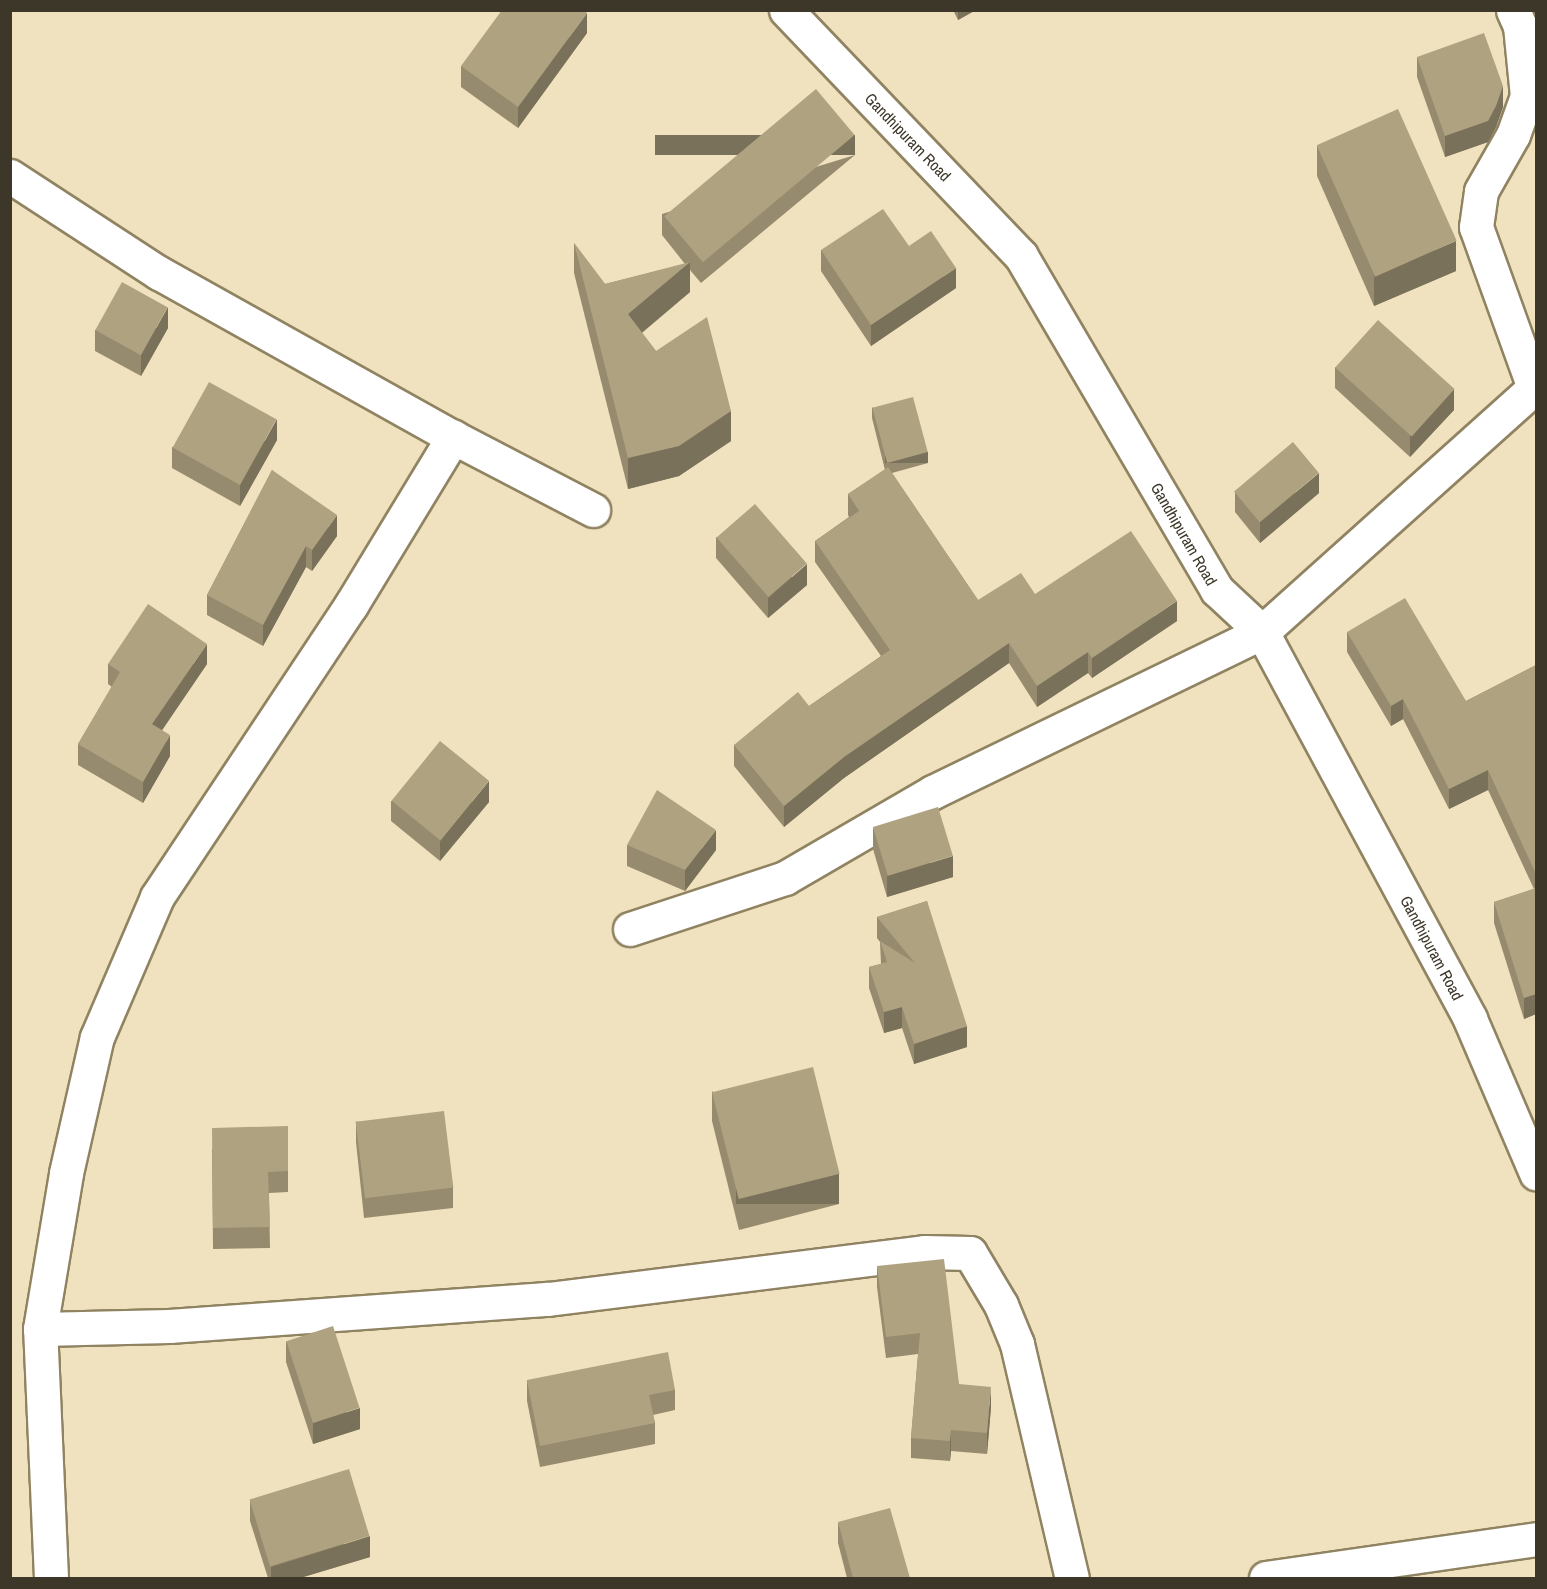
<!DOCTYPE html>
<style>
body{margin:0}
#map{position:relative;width:1547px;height:1589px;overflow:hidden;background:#f0e2be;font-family:"Archivo Narrow",sans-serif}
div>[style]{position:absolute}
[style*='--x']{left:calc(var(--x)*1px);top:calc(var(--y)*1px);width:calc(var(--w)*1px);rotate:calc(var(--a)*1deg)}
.roads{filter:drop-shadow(2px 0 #908362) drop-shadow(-2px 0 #908362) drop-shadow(0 2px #908362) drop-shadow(0 -2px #908362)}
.minor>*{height:33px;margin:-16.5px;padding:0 16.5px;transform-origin:16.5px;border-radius:16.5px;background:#fff}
.wall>*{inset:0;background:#968b6e}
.shaded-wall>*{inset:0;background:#7a715a;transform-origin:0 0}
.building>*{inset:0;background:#afa280;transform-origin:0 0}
span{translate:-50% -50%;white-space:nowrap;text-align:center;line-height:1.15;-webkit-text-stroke:4.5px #fff;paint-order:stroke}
.street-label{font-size:16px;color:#3d3729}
.frame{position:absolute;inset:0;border:12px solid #3d3729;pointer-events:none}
</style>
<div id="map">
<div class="roads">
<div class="minor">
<i style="--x:786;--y:10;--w:340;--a:46.3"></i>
<i style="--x:1021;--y:256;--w:387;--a:59.6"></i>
<i style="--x:1217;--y:590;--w:62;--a:43"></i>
<i style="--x:1262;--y:632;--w:439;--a:61.7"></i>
<i style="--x:1470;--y:1019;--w:168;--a:66.8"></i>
<i style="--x:10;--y:176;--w:178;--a:33.1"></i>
<i style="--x:159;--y:273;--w:337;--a:29.2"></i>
<i style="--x:453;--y:437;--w:158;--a:27.5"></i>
<i style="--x:630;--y:929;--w:163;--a:-18.2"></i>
<i style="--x:785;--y:878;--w:171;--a:-30.2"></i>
<i style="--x:933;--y:792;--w:366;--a:-25.9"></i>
<i style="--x:1262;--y:632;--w:365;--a:-41.9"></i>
<i style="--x:1534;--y:388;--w:171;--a:-109.8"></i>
<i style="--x:1476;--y:227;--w:36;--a:-82"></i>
<i style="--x:1481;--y:191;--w:64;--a:-60.3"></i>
<i style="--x:1513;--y:135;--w:41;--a:-70.3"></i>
<i style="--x:1527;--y:96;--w:70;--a:-95.7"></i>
<i style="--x:1520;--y:26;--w:17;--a:-114"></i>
<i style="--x:40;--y:1329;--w:158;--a:-80.5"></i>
<i style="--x:66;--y:1173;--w:139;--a:-77.2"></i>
<i style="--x:97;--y:1037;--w:152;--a:-66.8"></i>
<i style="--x:157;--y:897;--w:351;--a:-56.4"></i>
<i style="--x:351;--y:605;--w:197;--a:-58.7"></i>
<i style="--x:51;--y:1578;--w:249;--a:-92.5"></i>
<i style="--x:40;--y:1329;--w:129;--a:-1.3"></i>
<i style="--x:169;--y:1326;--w:380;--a:-4.1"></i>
<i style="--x:548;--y:1299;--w:379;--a:-7.1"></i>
<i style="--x:924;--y:1252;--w:46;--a:1.2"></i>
<i style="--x:970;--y:1253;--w:61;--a:59.2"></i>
<i style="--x:1001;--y:1305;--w:42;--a:67.7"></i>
<i style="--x:1017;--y:1344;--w:240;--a:76.8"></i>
<i style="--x:1266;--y:1578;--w:273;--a:-8.2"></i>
</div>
</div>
<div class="wall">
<i style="clip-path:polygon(953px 10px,976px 10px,958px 20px)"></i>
<i style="clip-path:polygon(587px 33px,518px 128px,461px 87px,461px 66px)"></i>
<i style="clip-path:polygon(1417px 57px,1503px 107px,1496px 127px,1488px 142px,1445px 157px,1417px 77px)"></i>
<i style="clip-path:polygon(1317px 146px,1456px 271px,1374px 306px,1317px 176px)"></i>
<i style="clip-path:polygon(855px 155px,701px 283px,690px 270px,690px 292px,642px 333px,656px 351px,731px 441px,679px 476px,628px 489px,574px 273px,574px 243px,605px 284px,685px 264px,662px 235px,662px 214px)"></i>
<i style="clip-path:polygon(909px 246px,956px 288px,871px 346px,821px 271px,821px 250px)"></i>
<i style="clip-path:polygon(168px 328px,141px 376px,95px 351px,95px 330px)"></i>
<i style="clip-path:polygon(1335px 367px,1454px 410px,1410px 457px,1335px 388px)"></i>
<i style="clip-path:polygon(872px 407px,928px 463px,892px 473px,978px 600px,1035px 594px,1177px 621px,1092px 678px,1088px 673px,1037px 707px,1009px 663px,844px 778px,784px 827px,734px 766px,734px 745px,809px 706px,881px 656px,815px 562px,815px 541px,849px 517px,848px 515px,848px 494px,885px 470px,872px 418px)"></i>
<i style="clip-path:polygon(277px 440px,240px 506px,172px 468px,172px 447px)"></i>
<i style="clip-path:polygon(272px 470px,337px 536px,312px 571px,306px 567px,263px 646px,207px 615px,207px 595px)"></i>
<i style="clip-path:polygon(1235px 492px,1319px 493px,1260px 543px,1235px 512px)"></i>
<i style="clip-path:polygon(716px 537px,807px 585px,768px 618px,716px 558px)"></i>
<i style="clip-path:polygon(1347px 632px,1466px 701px,1536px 665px,1536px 1014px,1524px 1019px,1494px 923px,1494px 902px,1534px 889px,1488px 790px,1449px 809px,1403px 719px,1391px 726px,1347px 652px)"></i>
<i style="clip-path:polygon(108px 664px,207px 664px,162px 730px,170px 756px,143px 803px,78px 765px,78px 744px,112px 687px,108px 684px)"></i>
<i style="clip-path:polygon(391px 801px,489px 802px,440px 861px,391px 821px)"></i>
<i style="clip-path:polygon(873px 828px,953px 877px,887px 897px,873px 849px)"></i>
<i style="clip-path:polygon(627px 845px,716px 850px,685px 891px,627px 866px)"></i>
<i style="clip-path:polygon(927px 901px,967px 1047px,914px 1064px,902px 1028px,884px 1033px,869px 988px,869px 967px,881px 964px,880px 942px,877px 938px,877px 917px)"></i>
<i style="clip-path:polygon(712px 1091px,839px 1204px,739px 1230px,712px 1121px)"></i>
<i style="clip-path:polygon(356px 1121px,453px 1187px,453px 1208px,364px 1218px,356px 1142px)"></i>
<i style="clip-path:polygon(288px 1126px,288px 1192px,269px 1193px,270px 1248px,213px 1249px,212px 1149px)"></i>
<i style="clip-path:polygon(877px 1266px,959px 1384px,991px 1407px,987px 1454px,951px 1451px,950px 1461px,911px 1458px,911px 1438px,918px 1354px,886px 1358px,877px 1287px)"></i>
<i style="clip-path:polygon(286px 1341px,360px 1429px,313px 1444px,286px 1362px)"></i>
<i style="clip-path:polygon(527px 1380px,675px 1390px,675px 1410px,653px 1415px,655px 1423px,655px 1444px,540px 1467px,527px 1401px)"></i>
<i style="clip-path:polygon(250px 1500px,370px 1557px,300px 1578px,268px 1578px,250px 1521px)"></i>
<i style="clip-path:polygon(838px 1522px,910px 1578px,847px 1578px,838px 1543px)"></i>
</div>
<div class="shaded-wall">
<i style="clip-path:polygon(958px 10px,976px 10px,958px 20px)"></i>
<i style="clip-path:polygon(587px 13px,587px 33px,518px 128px,518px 107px)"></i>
<i style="clip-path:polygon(1503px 86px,1503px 107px,1496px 127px,1488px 142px,1445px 157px,1445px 136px)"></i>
<i style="left:855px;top:135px;width:20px;height:200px;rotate:90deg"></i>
<i style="clip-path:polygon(1456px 241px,1456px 271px,1374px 306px,1374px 276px)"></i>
<i style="clip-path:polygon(690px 262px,690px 292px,628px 344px,628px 314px)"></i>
<i style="clip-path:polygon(956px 268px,956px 288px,871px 346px,871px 325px)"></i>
<i style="clip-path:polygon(168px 307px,168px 328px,141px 376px,141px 355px)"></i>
<i style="clip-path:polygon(1454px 389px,1454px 410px,1410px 457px,1410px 436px)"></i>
<i style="clip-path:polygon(731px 411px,731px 441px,679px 476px,628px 489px,628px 458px)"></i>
<i style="clip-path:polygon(277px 419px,277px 440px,240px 506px,240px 485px)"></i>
<i style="left:928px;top:452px;width:11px;height:43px;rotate:90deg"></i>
<i style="clip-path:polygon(1319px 473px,1319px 493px,1260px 543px,1260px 522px)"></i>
<i style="clip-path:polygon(337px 515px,337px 536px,312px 571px,312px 550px)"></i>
<i style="clip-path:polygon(306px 546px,306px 567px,263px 646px,263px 625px)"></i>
<i style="clip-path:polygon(807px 564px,807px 585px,768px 618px,768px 598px)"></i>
<i style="clip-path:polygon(1177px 601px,1177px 621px,1092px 678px,1092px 658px)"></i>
<i style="clip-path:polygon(1009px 643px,1009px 663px,844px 778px,784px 827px,784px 806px,844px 757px)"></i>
<i style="clip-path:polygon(207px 644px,207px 664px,152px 745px,152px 724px)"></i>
<i style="clip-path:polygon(1088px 652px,1088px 673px,1037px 707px,1037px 686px)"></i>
<i style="clip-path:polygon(1403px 699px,1403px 719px,1391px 726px,1391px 706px)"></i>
<i style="clip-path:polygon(170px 735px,170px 756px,143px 803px,143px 782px)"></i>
<i style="clip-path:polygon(1488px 770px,1488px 790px,1449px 809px,1449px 789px)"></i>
<i style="clip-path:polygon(489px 781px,489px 802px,440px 861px,440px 841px)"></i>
<i style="clip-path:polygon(716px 830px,716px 850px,685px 891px,685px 870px)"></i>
<i style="clip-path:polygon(953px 856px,953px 877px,887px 897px,887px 876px)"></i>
<i style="clip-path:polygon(1536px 994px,1536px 1014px,1524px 1019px,1524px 998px)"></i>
<i style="clip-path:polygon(902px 1007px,902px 1028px,884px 1033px,884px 1012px)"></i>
<i style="clip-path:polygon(967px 1026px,967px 1047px,914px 1064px,914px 1044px)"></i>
<i style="left:839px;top:1174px;width:30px;height:103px;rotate:90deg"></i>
<i style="clip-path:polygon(991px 1387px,991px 1407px,987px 1454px,987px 1433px)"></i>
<i style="clip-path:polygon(360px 1408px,360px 1429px,313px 1444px,313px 1423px)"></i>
<i style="clip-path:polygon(951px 1430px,951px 1451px,950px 1461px,950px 1441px)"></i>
<i style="clip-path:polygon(370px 1536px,370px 1557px,300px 1578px,271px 1578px,271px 1567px)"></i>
</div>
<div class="building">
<i style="clip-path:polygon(502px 10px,584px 10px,587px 13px,518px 107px,461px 66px)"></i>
<i style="clip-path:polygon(1484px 33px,1503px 86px,1496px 106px,1488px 121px,1445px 136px,1417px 57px)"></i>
<i style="left:816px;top:89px;width:60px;height:198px;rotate:50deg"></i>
<i style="left:1398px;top:109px;width:144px;height:89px;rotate:66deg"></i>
<i style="clip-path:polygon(883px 209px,909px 246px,931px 231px,956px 268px,871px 325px,821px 250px)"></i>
<i style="clip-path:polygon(574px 243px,605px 284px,690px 262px,628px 314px,656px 351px,707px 317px,731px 411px,679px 446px,628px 458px)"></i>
<i style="left:122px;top:282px;width:52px;height:55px;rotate:29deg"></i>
<i style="left:1378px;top:320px;width:103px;height:64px;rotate:42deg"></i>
<i style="left:209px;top:382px;width:77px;height:75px;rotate:29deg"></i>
<i style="left:913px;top:397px;width:57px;height:42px;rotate:75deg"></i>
<i style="left:1293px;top:442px;width:40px;height:77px;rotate:50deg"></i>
<i style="clip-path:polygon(888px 467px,978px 600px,1021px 573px,1035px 594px,1131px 531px,1177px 601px,1092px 658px,1088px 652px,1037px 686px,1009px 643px,844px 757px,784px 806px,734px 745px,798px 692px,809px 706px,890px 650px,815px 541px,859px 511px,848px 494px)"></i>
<i style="clip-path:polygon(272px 470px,337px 515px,312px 550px,306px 546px,263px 625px,207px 595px)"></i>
<i style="left:755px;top:504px;width:79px;height:51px;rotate:49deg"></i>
<i style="clip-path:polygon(1405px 598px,1466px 701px,1536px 665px,1536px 874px,1488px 770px,1449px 789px,1403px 699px,1391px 706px,1347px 632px)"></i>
<i style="clip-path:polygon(148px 604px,207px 644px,152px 724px,170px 735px,143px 782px,78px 744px,120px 672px,108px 664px)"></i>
<i style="left:440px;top:741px;width:63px;height:77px;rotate:39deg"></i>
<i style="clip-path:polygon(657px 790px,716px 830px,685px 870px,627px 845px)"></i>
<i style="left:938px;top:807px;width:51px;height:68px;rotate:73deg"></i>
<i style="clip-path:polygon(1536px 888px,1536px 994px,1524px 998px,1494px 902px)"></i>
<i style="clip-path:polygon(927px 901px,967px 1026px,914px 1044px,902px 1007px,884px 1012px,869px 967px,887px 962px,880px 941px,915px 963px,877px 917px)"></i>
<i style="left:813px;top:1067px;width:110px;height:104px;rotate:76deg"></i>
<i style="left:444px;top:1111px;width:77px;height:89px;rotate:83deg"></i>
<i style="clip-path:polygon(288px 1126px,288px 1171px,268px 1172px,270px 1227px,213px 1228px,212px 1128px)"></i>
<i style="clip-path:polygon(944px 1259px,959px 1384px,991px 1387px,987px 1433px,951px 1430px,950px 1441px,911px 1438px,920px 1333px,886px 1337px,877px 1266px)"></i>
<i style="left:333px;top:1326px;width:86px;height:49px;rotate:72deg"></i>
<i style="clip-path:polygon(668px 1352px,675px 1390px,649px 1395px,655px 1423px,540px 1446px,527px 1380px)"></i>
<i style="left:349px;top:1469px;width:70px;height:104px;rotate:73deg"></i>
<i style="clip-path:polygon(890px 1508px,910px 1578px,853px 1578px,838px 1522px)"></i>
</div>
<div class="street-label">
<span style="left:908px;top:137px;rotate:46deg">Gandhipuram Road</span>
<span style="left:1184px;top:534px;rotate:60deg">Gandhipuram Road</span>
<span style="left:1432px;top:948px;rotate:62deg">Gandhipuram Road</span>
</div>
<div class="frame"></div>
</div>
